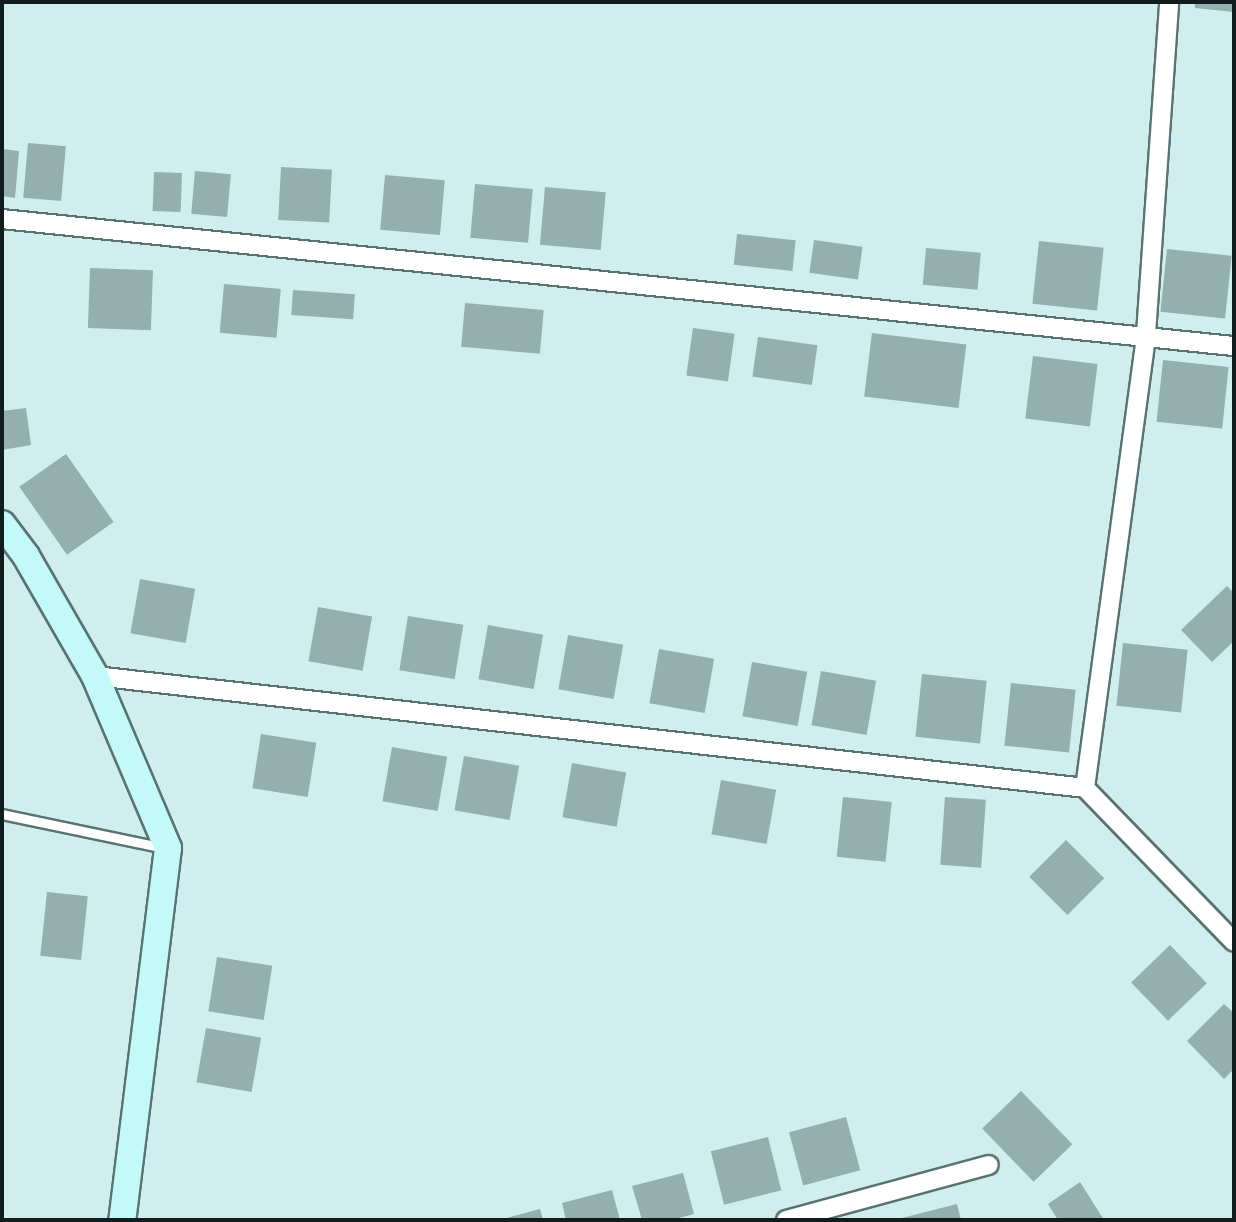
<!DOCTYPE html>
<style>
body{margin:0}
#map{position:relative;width:1236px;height:1222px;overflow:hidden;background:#d0eeed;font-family:Cabin,sans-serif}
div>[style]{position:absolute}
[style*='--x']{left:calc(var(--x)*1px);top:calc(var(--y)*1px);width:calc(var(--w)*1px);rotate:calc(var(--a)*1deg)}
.building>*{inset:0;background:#93afae;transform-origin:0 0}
.roads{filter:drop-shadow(2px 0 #597373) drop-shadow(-2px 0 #597373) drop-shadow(0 2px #597373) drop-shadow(0 -2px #597373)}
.lane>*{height:9px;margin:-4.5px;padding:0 4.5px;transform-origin:4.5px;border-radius:4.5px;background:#fff}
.street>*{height:18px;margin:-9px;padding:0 9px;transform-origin:9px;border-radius:9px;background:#fff}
.secondary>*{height:26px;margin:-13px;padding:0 13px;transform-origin:13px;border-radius:13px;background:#c4f9f9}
span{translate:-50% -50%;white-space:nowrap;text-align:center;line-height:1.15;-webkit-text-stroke:6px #fff;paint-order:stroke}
.frame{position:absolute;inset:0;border:4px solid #111c1c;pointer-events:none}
</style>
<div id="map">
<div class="building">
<i style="clip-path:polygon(1195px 2px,1234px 2px,1234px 12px,1195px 8px)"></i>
<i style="left:28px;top:143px;width:38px;height:55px;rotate:5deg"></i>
<i style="clip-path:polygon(2px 149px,19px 151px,15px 198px,2px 196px)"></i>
<i style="left:281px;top:167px;width:51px;height:53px;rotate:3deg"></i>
<i style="left:195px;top:171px;width:36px;height:43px;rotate:5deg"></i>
<i style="left:154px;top:172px;width:28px;height:39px;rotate:2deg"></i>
<i style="left:385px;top:175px;width:60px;height:55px;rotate:5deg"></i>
<i style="left:475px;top:184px;width:58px;height:54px;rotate:5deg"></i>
<i style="left:545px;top:187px;width:61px;height:58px;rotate:5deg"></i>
<i style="left:737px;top:234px;width:59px;height:31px;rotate:6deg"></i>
<i style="left:814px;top:240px;width:49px;height:33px;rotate:8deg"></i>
<i style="left:1039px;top:241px;width:65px;height:63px;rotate:6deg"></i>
<i style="left:926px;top:248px;width:55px;height:37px;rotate:5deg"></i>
<i style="left:1167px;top:249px;width:65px;height:63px;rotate:6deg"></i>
<i style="left:90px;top:268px;width:63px;height:60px;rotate:2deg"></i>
<i style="left:224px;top:284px;width:57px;height:49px;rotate:5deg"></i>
<i style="left:293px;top:290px;width:62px;height:25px;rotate:4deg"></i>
<i style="left:465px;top:303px;width:79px;height:44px;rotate:5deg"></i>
<i style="left:693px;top:328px;width:42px;height:48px;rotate:8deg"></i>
<i style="left:872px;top:333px;width:95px;height:64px;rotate:7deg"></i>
<i style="left:758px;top:337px;width:60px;height:40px;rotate:8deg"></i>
<i style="left:1033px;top:356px;width:65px;height:63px;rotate:7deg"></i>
<i style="left:1163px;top:360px;width:66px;height:62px;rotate:6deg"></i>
<i style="clip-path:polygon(26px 408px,31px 445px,2px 450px,2px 411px)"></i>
<i style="left:66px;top:454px;width:83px;height:57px;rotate:55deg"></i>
<i style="left:140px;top:579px;width:56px;height:55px;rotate:10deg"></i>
<i style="clip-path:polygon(1227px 586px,1234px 593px,1234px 641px,1212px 662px,1181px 630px)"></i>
<i style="left:318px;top:607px;width:55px;height:55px;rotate:10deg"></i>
<i style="left:408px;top:616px;width:56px;height:55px;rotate:9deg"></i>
<i style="left:488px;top:625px;width:56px;height:55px;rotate:10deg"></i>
<i style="left:568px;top:635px;width:56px;height:55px;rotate:10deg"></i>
<i style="left:1123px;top:643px;width:65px;height:63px;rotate:6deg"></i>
<i style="left:659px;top:649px;width:56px;height:55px;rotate:10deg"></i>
<i style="left:752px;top:662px;width:56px;height:55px;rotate:10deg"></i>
<i style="left:821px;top:671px;width:56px;height:55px;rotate:10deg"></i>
<i style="left:922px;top:674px;width:65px;height:63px;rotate:6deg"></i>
<i style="left:1011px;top:683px;width:65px;height:63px;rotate:6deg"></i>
<i style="left:261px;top:734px;width:56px;height:55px;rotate:9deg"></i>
<i style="left:392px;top:747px;width:56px;height:55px;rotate:10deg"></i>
<i style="left:464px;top:756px;width:56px;height:55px;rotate:10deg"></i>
<i style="left:572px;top:763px;width:55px;height:55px;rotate:10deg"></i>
<i style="left:721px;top:780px;width:56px;height:55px;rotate:10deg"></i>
<i style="left:843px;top:797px;width:49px;height:60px;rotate:6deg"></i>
<i style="left:945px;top:797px;width:41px;height:68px;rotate:4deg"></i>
<i style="left:1066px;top:840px;width:54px;height:52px;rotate:45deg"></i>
<i style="left:47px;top:892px;width:41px;height:64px;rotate:6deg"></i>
<i style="left:1170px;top:945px;width:53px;height:54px;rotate:46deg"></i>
<i style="left:217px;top:957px;width:56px;height:55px;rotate:9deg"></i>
<i style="clip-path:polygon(1224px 1004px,1234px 1013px,1234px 1069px,1224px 1079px,1187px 1041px)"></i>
<i style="left:206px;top:1028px;width:56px;height:55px;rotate:10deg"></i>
<i style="left:1021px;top:1091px;width:74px;height:54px;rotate:46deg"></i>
<i style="left:846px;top:1117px;width:55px;height:59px;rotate:75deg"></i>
<i style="left:768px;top:1137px;width:55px;height:59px;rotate:76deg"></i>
<i style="clip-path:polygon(683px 1173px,694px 1214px,672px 1220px,642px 1220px,632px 1186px)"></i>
<i style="clip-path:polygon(1080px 1182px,1104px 1220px,1058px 1220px,1048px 1204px)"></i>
<i style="clip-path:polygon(612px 1190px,620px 1220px,566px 1220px,562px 1203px)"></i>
<i style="clip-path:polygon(957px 1204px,961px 1220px,899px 1220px,898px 1219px)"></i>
<i style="clip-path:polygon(540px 1209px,543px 1220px,502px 1220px,502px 1219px)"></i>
</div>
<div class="roads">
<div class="lane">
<i style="--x:2;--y:814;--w:167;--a:11.8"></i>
</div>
<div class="street">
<i style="--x:2;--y:219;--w:1239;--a:5.89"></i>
<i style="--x:95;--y:676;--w:996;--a:6.45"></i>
<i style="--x:1085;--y:788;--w:214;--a:45.9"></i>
<i style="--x:1085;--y:788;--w:458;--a:-82.3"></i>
<i style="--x:1146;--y:334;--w:333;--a:-86"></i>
<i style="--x:786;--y:1220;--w:210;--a:-15.2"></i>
</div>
<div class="secondary">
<i style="--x:2;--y:524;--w:40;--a:53"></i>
<i style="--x:26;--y:556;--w:138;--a:60.1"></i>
<i style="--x:95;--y:676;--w:187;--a:67"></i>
<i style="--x:168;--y:848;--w:375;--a:97"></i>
</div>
</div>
<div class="frame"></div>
</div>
